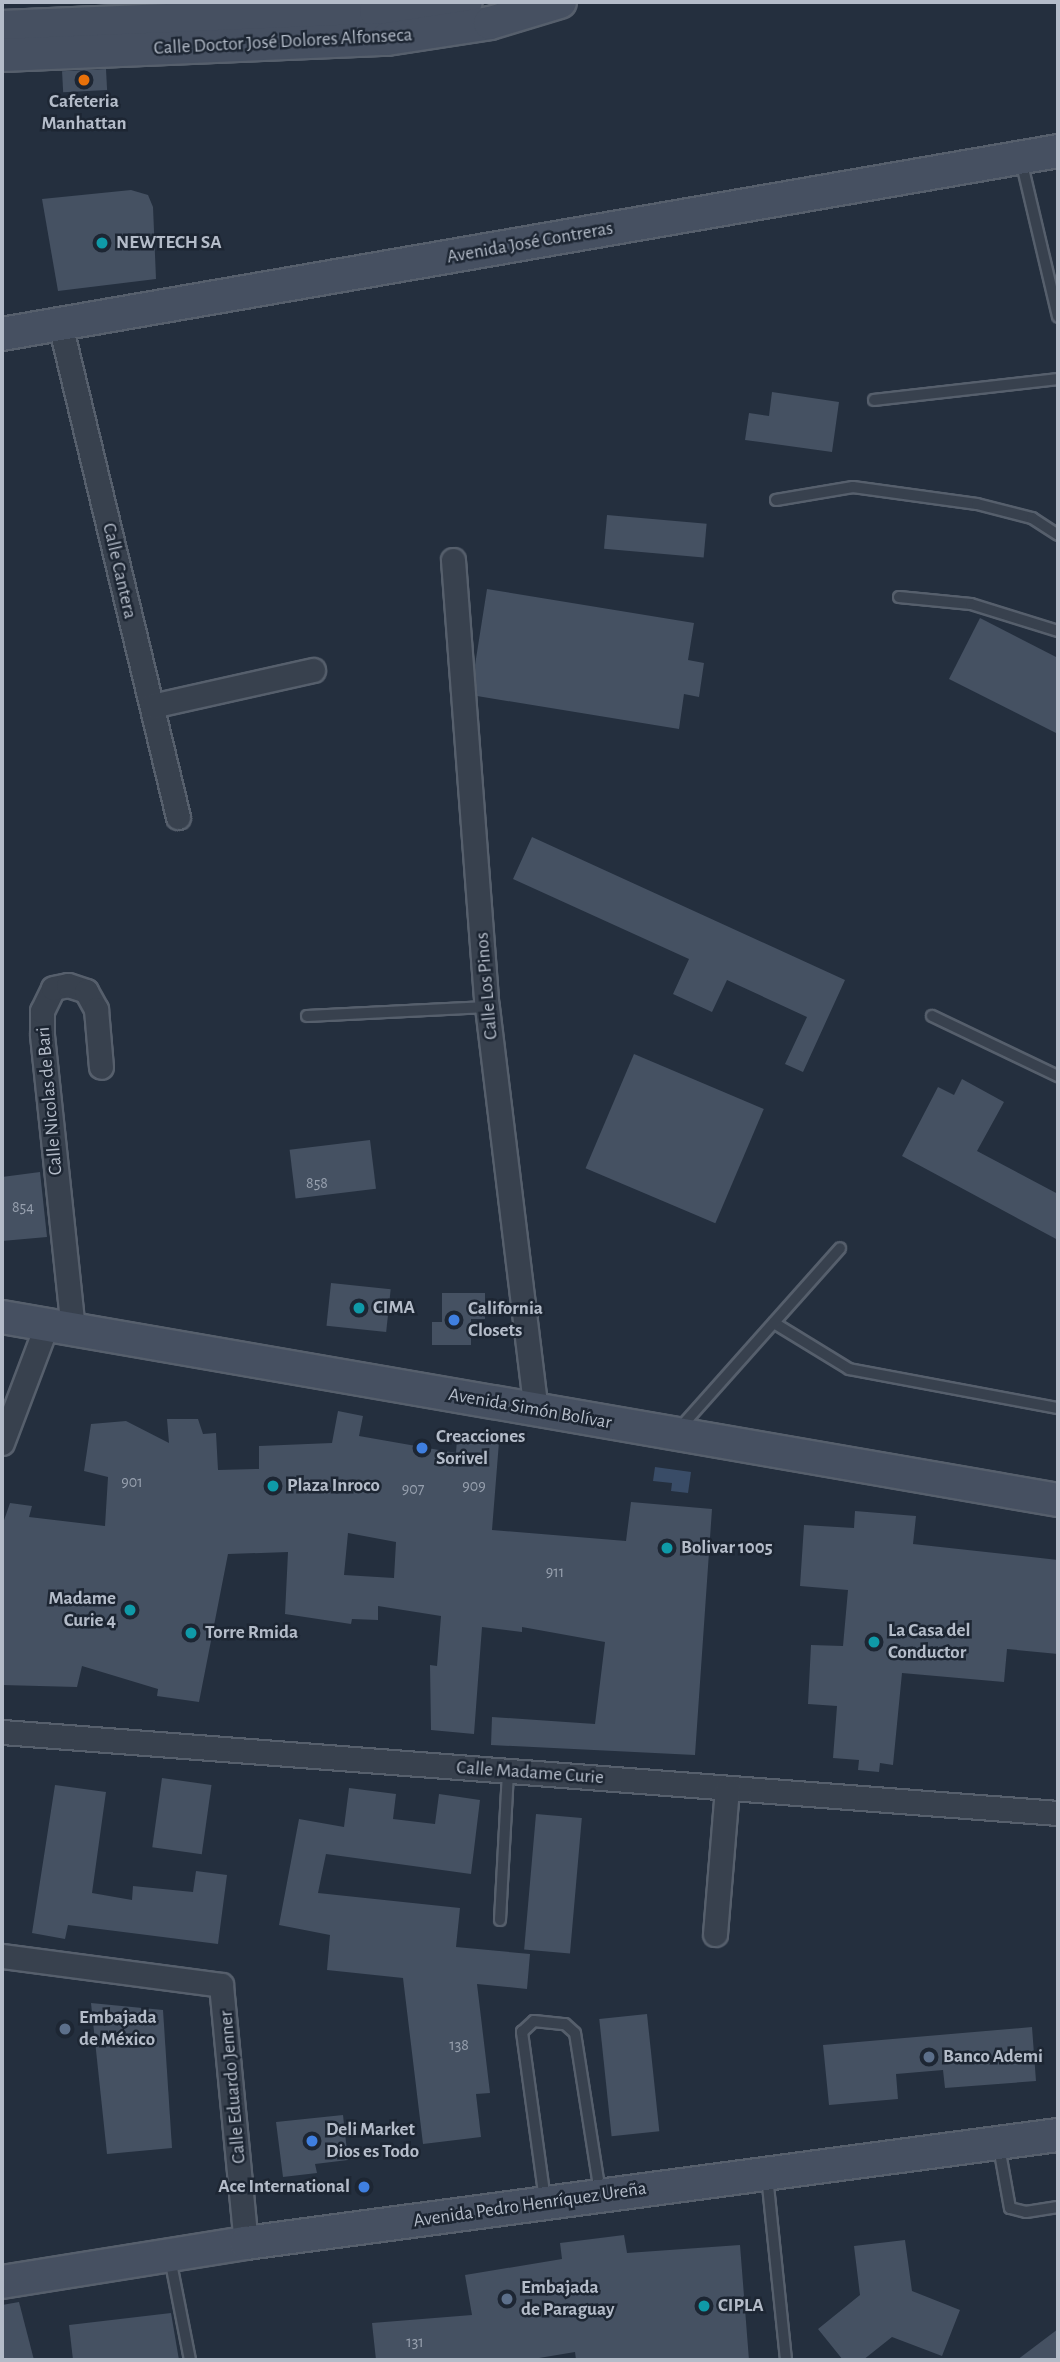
<!DOCTYPE html>
<meta charset="utf-8">
<style>
body{margin:0}
#map{position:relative;width:1060px;height:2362px;overflow:hidden;background:#242f3e;font-family:"Alegreya Sans",sans-serif}
div>[style]{position:absolute}
[style*='--x']{left:calc(var(--x)*1px);top:calc(var(--y)*1px);width:calc(var(--w)*1px);rotate:calc(var(--a)*1deg)}
.water>*{inset:0;background:#394c67}
.building>*{inset:0;background:#455162;transform-origin:0 0}
.roads{filter:drop-shadow(2px 0 #565f6c) drop-shadow(-2px 0 #565f6c) drop-shadow(0 2px #565f6c) drop-shadow(0 -2px #565f6c)}
.lane>*{height:10px;margin:-5px;padding:0 5px;transform-origin:5px;border-radius:5px;background:#38414e}
.street>*{height:23px;margin:-11.5px;padding:0 11.5px;transform-origin:11.5px;border-radius:11.5px;background:#38414e}
.secondary>*{height:32px;margin:-16px;padding:0 16px;transform-origin:16px;border-radius:16px;background:#465061}
.dots>*{width:19px;height:19px;translate:-50% -50%;box-sizing:border-box;border:4px solid #1d2633;border-radius:50%}
span{translate:-50% -50%;white-space:nowrap;text-align:center;line-height:1.15;-webkit-text-stroke:5px #1d2633;paint-order:stroke}
.number-label{font-size:16px;color:#98a1af}
.number-label span{-webkit-text-stroke-width:0}
.street-label{font-size:19px;color:#b4bcc9}
.poi-label{font-size:19px;color:#b4bcc9;font-weight:700}
.left{translate:0 -50%;text-align:left}
.right{translate:-100% -50%;text-align:right}
.frame{position:absolute;inset:0;border:4px solid #b4bcc9;pointer-events:none}
</style>
<div id="map">
<div class="water">
<i style="clip-path:polygon(655px 1467px,691px 1472px,688px 1493px,671px 1491px,672px 1483px,653px 1481px)"></i>
</div>
<div class="building">
<i style="left:106px;top:69px;width:21px;height:44px;rotate:87deg"></i>
<i style="clip-path:polygon(131px 190px,148px 195px,153px 207px,156px 279px,58px 291px,42px 199px)"></i>
<i style="clip-path:polygon(772px 392px,839px 402px,832px 452px,745px 440px,749px 413px,769px 416px)"></i>
<i style="left:607px;top:515px;width:100px;height:34px;rotate:5deg"></i>
<i style="clip-path:polygon(487px 589px,694px 623px,688px 660px,704px 663px,699px 697px,684px 694px,679px 729px,477px 696px,475px 665px)"></i>
<i style="clip-path:polygon(980px 618px,1058px 658px,1058px 734px,949px 679px)"></i>
<i style="clip-path:polygon(532px 837px,845px 980px,803px 1072px,785px 1064px,807px 1017px,727px 980px,712px 1012px,673px 994px,689px 959px,513px 879px)"></i>
<i style="left:634px;top:1054px;width:141px;height:124px;rotate:23deg"></i>
<i style="clip-path:polygon(962px 1079px,1004px 1102px,977px 1151px,1058px 1194px,1058px 1240px,902px 1156px,938px 1087px,954px 1095px)"></i>
<i style="left:370px;top:1140px;width:49px;height:81px;rotate:83deg"></i>
<i style="clip-path:polygon(40px 1172px,47px 1237px,2px 1241px,2px 1177px)"></i>
<i style="left:331px;top:1283px;width:60px;height:43px;rotate:6deg"></i>
<i style="clip-path:polygon(442px 1293px,485px 1293px,485px 1319px,471px 1319px,471px 1345px,432px 1345px,432px 1322px,442px 1322px)"></i>
<i style="clip-path:polygon(evenodd,338px 1411px,363px 1416px,359px 1436px,456px 1453px,457px 1439px,499px 1442px,492px 1530px,626px 1541px,631px 1502px,712px 1509px,695px 1755px,491px 1745px,492px 1717px,595px 1724px,605px 1642px,522px 1627px,522px 1632px,482px 1627px,474px 1734px,431px 1730px,430px 1665px,437px 1666px,441px 1616px,378px 1606px,378px 1620px,352px 1619px,351px 1624px,285px 1614px,288px 1552px,228px 1554px,199px 1702px,157px 1696px,158px 1689px,82px 1666px,77px 1687px,2px 1685px,2px 1526px,10px 1503px,32px 1506px,29px 1517px,105px 1526px,108px 1477px,84px 1471px,91px 1424px,126px 1421px,169px 1443px,167px 1419px,198px 1419px,203px 1434px,216px 1433px,218px 1470px,259px 1469px,259px 1446px,332px 1443px,338px 1411px,348px 1533px,396px 1542px,394px 1578px,344px 1575px,348px 1533px)"></i>
<i style="clip-path:polygon(855px 1511px,916px 1516px,913px 1544px,1058px 1560px,1058px 1654px,1007px 1649px,1004px 1682px,902px 1673px,893px 1765px,880px 1763px,879px 1772px,858px 1770px,859px 1760px,833px 1758px,837px 1706px,808px 1704px,811px 1645px,843px 1646px,848px 1590px,800px 1586px,804px 1525px,854px 1528px)"></i>
<i style="left:162px;top:1778px;width:50px;height:70px;rotate:8deg"></i>
<i style="clip-path:polygon(55px 1785px,106px 1792px,92px 1893px,132px 1900px,133px 1886px,193px 1892px,196px 1871px,227px 1875px,218px 1944px,68px 1925px,65px 1939px,32px 1933px)"></i>
<i style="clip-path:polygon(349px 1788px,396px 1794px,393px 1819px,435px 1824px,439px 1794px,480px 1800px,471px 1874px,326px 1854px,318px 1893px,460px 1908px,456px 1947px,530px 1954px,527px 1989px,477px 1984px,490px 2093px,476px 2094px,481px 2137px,423px 2144px,403px 1978px,327px 1970px,330px 1935px,279px 1925px,299px 1819px,344px 1827px)"></i>
<i style="left:536px;top:1814px;width:46px;height:136px;rotate:5deg"></i>
<i style="clip-path:polygon(91px 2003px,163px 2010px,172px 2148px,107px 2154px)"></i>
<i style="left:647px;top:2014px;width:118px;height:48px;rotate:84deg"></i>
<i style="clip-path:polygon(1032px 2027px,1036px 2081px,945px 2088px,943px 2070px,896px 2074px,898px 2099px,829px 2105px,823px 2045px)"></i>
<i style="clip-path:polygon(343px 2115px,348px 2160px,315px 2164px,317px 2173px,283px 2177px,276px 2122px)"></i>
<i style="clip-path:polygon(624px 2235px,627px 2253px,740px 2245px,749px 2360px,576px 2360px,575px 2352px,527px 2360px,376px 2360px,372px 2323px,472px 2315px,465px 2275px,562px 2259px,560px 2243px)"></i>
<i style="clip-path:polygon(905px 2240px,912px 2291px,960px 2310px,942px 2356px,892px 2337px,863px 2360px,843px 2360px,818px 2329px,860px 2295px,854px 2246px)"></i>
<i style="clip-path:polygon(19px 2302px,34px 2360px,2px 2360px,2px 2305px)"></i>
<i style="clip-path:polygon(171px 2313px,179px 2360px,73px 2360px,69px 2325px)"></i>
<i style="clip-path:polygon(1058px 2329px,1058px 2360px,1017px 2360px)"></i>
</div>
<div class="roads">
<div class="lane">
<i style="--x:1021;--y:160;--w:161;--a:76.7"></i>
<i style="--x:874;--y:400;--w:185;--a:-6.5"></i>
<i style="--x:776;--y:500;--w:78;--a:-9.6"></i>
<i style="--x:853;--y:487;--w:125;--a:7.8"></i>
<i style="--x:977;--y:504;--w:57;--a:14.3"></i>
<i style="--x:1032;--y:518;--w:31;--a:33"></i>
<i style="--x:899;--y:597;--w:72;--a:5.6"></i>
<i style="--x:971;--y:604;--w:91;--a:17.2"></i>
<i style="--x:307;--y:1016;--w:180;--a:-2.9"></i>
<i style="--x:932;--y:1016;--w:140;--a:25.5"></i>
<i style="--x:774;--y:1323;--w:88;--a:31.5"></i>
<i style="--x:849;--y:1369;--w:213;--a:10.6"></i>
<i style="--x:679;--y:1429;--w:242;--a:-48.3"></i>
<i style="--x:500;--y:1920;--w:149;--a:-86.9"></i>
<i style="--x:999;--y:2147;--w:62;--a:79.8"></i>
<i style="--x:1010;--y:2208;--w:16;--a:14"></i>
<i style="--x:1026;--y:2212;--w:32;--a:-9"></i>
<i style="--x:767;--y:2176;--w:185;--a:84.1"></i>
<i style="--x:545;--y:2200;--w:170;--a:-97.8"></i>
<i style="--x:522;--y:2032;--w:16;--a:-43"></i>
<i style="--x:534;--y:2021;--w:31;--a:6"></i>
<i style="--x:565;--y:2024;--w:13;--a:42"></i>
<i style="--x:575;--y:2033;--w:162;--a:81.1"></i>
<i style="--x:170;--y:2258;--w:104;--a:78.9"></i>
</div>
<div class="street">
<i style="--x:60;--y:324;--w:507;--a:76.54"></i>
<i style="--x:453;--y:560;--w:448;--a:85.7"></i>
<i style="--x:487;--y:1007;--w:406;--a:83.1"></i>
<i style="--x:152;--y:706;--w:165;--a:-12.6"></i>
<i style="--x:73;--y:1330;--w:298;--a:-96"></i>
<i style="--x:42;--y:1034;--w:23;--a:-90"></i>
<i style="--x:42;--y:1011;--w:25;--a:-64"></i>
<i style="--x:53;--y:988;--w:15;--a:-11"></i>
<i style="--x:68;--y:985;--w:19;--a:18"></i>
<i style="--x:86;--y:991;--w:21;--a:61"></i>
<i style="--x:96;--y:1009;--w:58;--a:85.1"></i>
<i style="--x:2;--y:1443;--w:127;--a:-69.3"></i>
<i style="--x:2;--y:1732;--w:1059;--a:4.39"></i>
<i style="--x:715;--y:1934;--w:146;--a:-85.3"></i>
<i style="--x:2;--y:1956;--w:221;--a:7.5"></i>
<i style="--x:221;--y:1985;--w:259;--a:84.5"></i>
</div>
<div class="secondary">
<i style="--x:2;--y:27;--w:374;--a:-2.4"></i>
<i style="--x:376;--y:11;--w:90;--a:-5.7"></i>
<i style="--x:2;--y:55;--w:385;--a:-2.4"></i>
<i style="--x:387;--y:39;--w:104;--a:-8.8"></i>
<i style="--x:490;--y:23;--w:73;--a:-16.7"></i>
<i style="--x:2;--y:334;--w:1072;--a:-9.83"></i>
<i style="--x:2;--y:1317;--w:1072;--a:9.83"></i>
<i style="--x:2;--y:2282;--w:247;--a:-9.1"></i>
<i style="--x:246;--y:2243;--w:819;--a:-7.58"></i>
</div>
</div>
<div class="dots">
<i style="left:84px;top:80px;background:#e8710a"></i>
<i style="left:102px;top:243px;background:#0f9aa8"></i>
<i style="left:359px;top:1308px;background:#0f9aa8"></i>
<i style="left:454px;top:1320px;background:#3f7fe0"></i>
<i style="left:422px;top:1448px;background:#3f7fe0"></i>
<i style="left:273px;top:1486px;background:#0f9aa8"></i>
<i style="left:667px;top:1548px;background:#0f9aa8"></i>
<i style="left:130px;top:1610px;background:#0f9aa8"></i>
<i style="left:191px;top:1633px;background:#0f9aa8"></i>
<i style="left:874px;top:1642px;background:#0f9aa8"></i>
<i style="left:65px;top:2029px;background:#5c6f8a"></i>
<i style="left:929px;top:2057px;background:#5c6f8a"></i>
<i style="left:312px;top:2141px;background:#3f7fe0"></i>
<i style="left:364px;top:2187px;background:#3f7fe0"></i>
<i style="left:507px;top:2299px;background:#5c6f8a"></i>
<i style="left:704px;top:2306px;background:#0f9aa8"></i>
</div>
<div class="number-label">
<span style="left:317px;top:1183px">858</span>
<span style="left:23px;top:1207px">854</span>
<span style="left:132px;top:1482px">901</span>
<span style="left:474px;top:1486px">909</span>
<span style="left:413px;top:1489px">907</span>
<span style="left:555px;top:1572px">911</span>
<span style="left:459px;top:2045px">138</span>
<span style="left:415px;top:2342px">131</span>
</div>
<div class="street-label">
<span style="left:283px;top:42px;rotate:-3deg">Calle Doctor José Dolores Alfonseca</span>
<span style="left:530px;top:243px;rotate:-10deg">Avenida José Contreras</span>
<span style="left:119px;top:571px;rotate:77deg">Calle Cantera</span>
<span style="left:487px;top:986px;rotate:-95deg">Calle Los Pinos</span>
<span style="left:50px;top:1101px;rotate:-95deg">Calle Nicolas de Bari</span>
<span style="left:530px;top:1409px;rotate:10deg">Avenida Simón Bolívar</span>
<span style="left:530px;top:1773px;rotate:4deg">Calle Madame Curie</span>
<span style="left:233px;top:2087px;rotate:-95deg">Calle Eduardo Jenner</span>
<span style="left:530px;top:2205px;rotate:-8deg">Avenida Pedro Henríquez Ureña</span>
</div>
<div class="poi-label">
<span style="left:84px;top:113px">Cafeteria<br>Manhattan</span>
<span class="left" style="left:116px;top:243px">NEWTECH SA</span>
<span class="left" style="left:373px;top:1308px">CIMA</span>
<span class="left" style="left:468px;top:1320px">California<br>Closets</span>
<span class="left" style="left:436px;top:1448px">Creacciones<br>Sorivel</span>
<span class="left" style="left:287px;top:1486px">Plaza Inroco</span>
<span class="left" style="left:681px;top:1548px">Bolivar 1005</span>
<span class="right" style="left:116px;top:1610px">Madame<br>Curie 4</span>
<span class="left" style="left:888px;top:1642px">La Casa del<br>Conductor</span>
<span class="left" style="left:205px;top:1633px">Torre Rmida</span>
<span class="left" style="left:79px;top:2029px">Embajada<br>de México</span>
<span class="left" style="left:943px;top:2057px">Banco Ademi</span>
<span class="left" style="left:326px;top:2141px">Deli Market<br>Dios es Todo</span>
<span class="right" style="left:350px;top:2187px">Ace International</span>
<span class="left" style="left:521px;top:2299px">Embajada<br>de Paraguay</span>
<span class="left" style="left:718px;top:2306px">CIPLA</span>
</div>
<div class="frame"></div>
</div>
